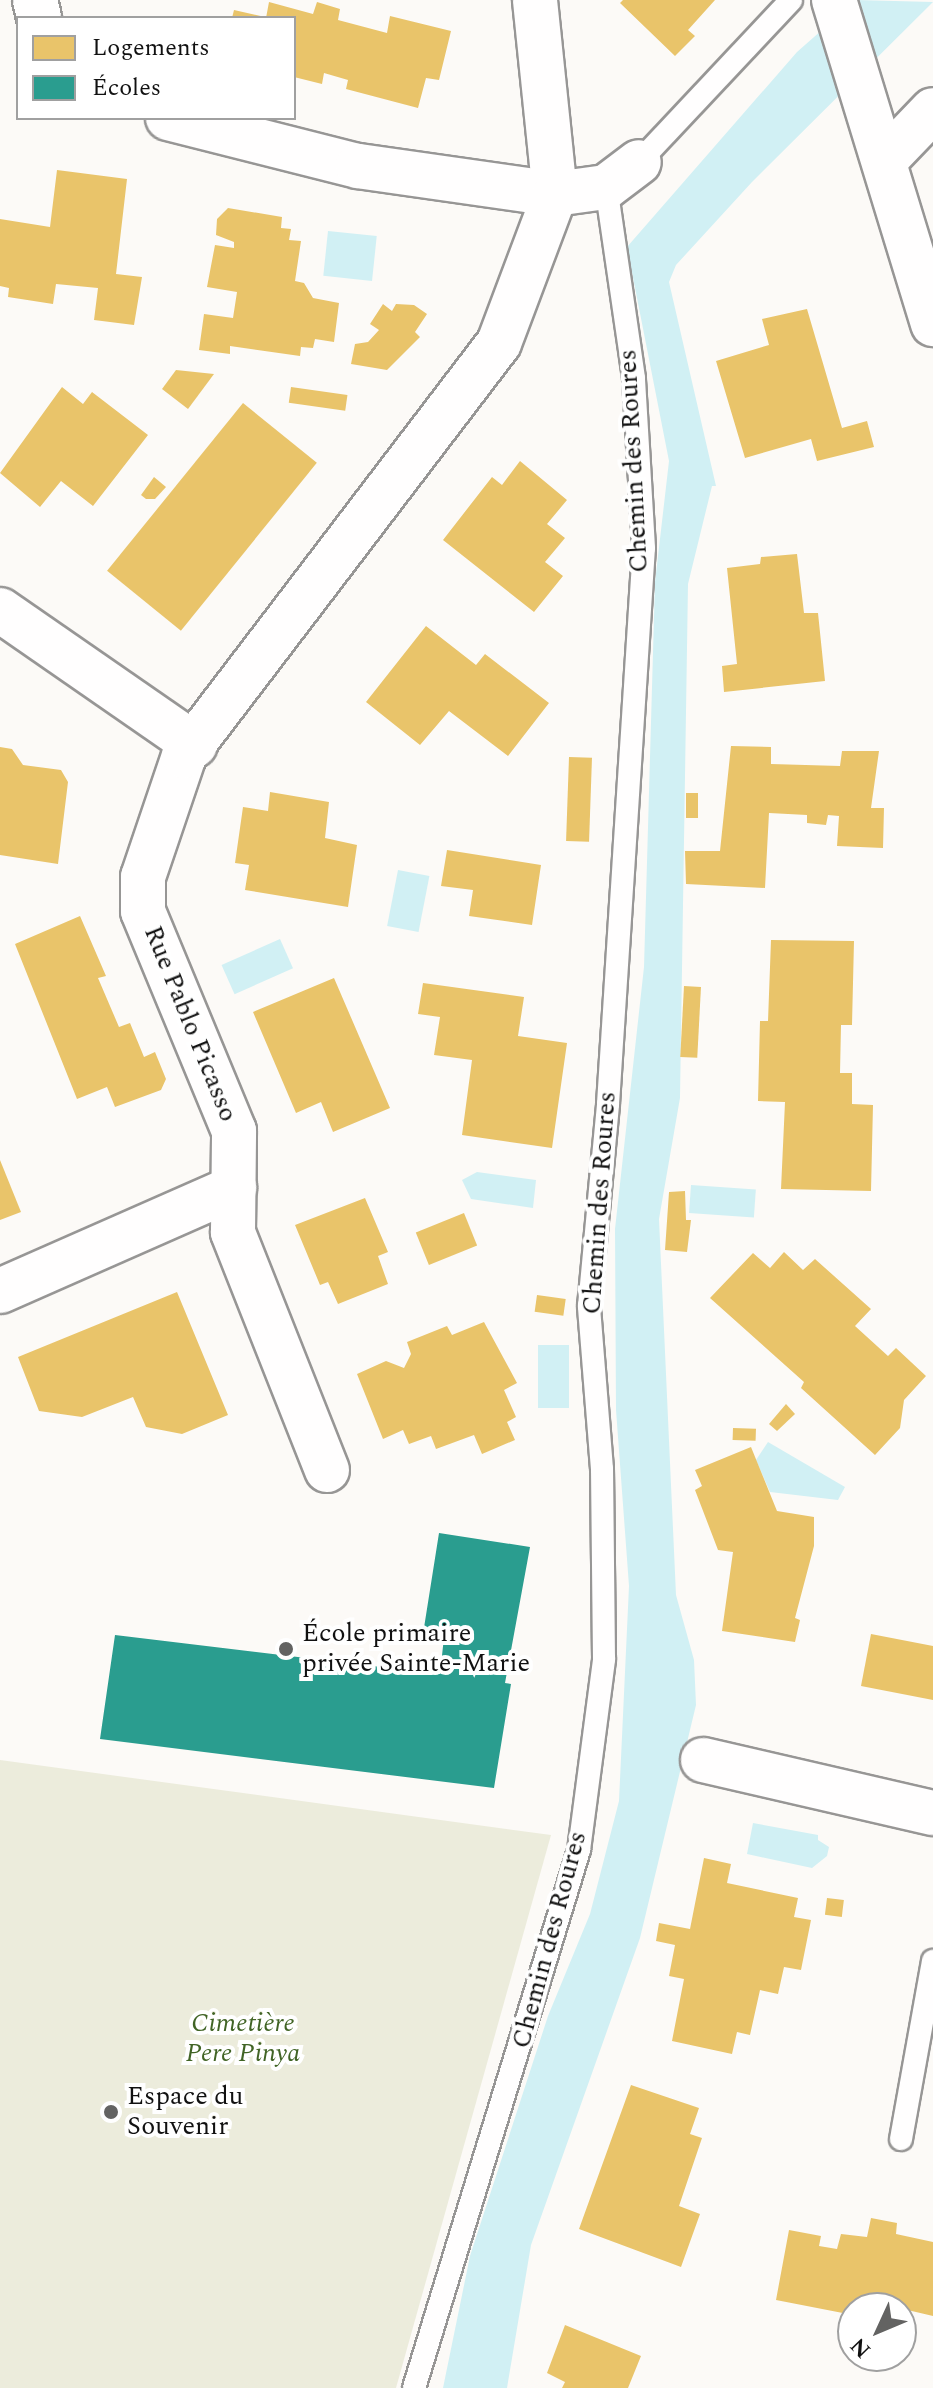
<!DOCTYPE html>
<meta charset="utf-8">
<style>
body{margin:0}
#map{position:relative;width:933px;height:2388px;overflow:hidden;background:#fcfaf7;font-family:Spectral,serif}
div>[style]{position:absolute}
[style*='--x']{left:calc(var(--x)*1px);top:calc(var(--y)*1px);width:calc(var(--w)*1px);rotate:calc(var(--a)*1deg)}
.cemetery>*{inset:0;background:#ececdc}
.water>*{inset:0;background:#d1f0f4;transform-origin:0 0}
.homes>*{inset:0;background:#e9c46a;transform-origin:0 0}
.schools>*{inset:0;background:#2a9d8f}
.roads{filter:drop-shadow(2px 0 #979695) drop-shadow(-2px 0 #979695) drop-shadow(0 2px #979695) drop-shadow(0 -2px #979695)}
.service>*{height:22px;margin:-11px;padding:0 11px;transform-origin:11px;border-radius:11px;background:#fffefe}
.minor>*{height:44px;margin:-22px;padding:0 22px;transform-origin:22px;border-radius:22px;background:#fffefe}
.dots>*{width:22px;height:22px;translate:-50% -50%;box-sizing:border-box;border:4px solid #fff;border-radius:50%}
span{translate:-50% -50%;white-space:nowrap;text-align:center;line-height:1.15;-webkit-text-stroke:8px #fff;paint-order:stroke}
.street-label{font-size:26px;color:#111}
.poi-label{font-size:26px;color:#111}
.left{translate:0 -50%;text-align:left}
.park-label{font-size:26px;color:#416425;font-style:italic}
.legend{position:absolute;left:16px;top:16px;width:280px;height:104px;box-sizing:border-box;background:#fff;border:2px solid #a0a0a0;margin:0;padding:10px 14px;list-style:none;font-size:24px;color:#111}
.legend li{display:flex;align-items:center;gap:16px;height:40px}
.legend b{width:40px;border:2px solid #a0a0a0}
.north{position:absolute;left:837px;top:2292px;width:80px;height:80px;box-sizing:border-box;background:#fff;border:2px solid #a0a0a0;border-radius:50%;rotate:226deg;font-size:22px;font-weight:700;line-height:32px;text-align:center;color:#111}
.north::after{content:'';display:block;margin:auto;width:28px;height:36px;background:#636362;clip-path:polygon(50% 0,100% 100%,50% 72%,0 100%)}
</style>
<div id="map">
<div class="cemetery">
<i style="clip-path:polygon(0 1760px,551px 1835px,396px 2388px,0 2388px)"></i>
</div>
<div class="water">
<i style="clip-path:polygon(856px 0,933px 2px,752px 182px,676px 265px,669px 282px,716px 486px,712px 486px,688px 584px,680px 1098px,659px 1219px,676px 1595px,694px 1660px,696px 1705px,640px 1938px,531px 2245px,507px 2388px,443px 2388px,470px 2256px,548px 2016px,590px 1914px,619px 1801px,629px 1586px,616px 1410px,615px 1229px,644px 967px,655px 582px,669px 461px,627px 247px,797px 52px)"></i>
<i style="left:328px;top:231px;width:49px;height:45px;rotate:6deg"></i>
<i style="left:398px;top:870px;width:32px;height:57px;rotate:11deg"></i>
<i style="left:280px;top:939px;width:32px;height:64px;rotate:66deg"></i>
<i style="clip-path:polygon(477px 1172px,536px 1180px,533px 1208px,471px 1199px,462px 1180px)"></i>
<i style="left:691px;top:1185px;width:65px;height:28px;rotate:4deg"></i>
<i style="left:538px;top:1345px;width:31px;height:63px"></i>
<i style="clip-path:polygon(768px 1442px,845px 1487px,838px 1500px,770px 1492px,756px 1460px)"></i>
<i style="clip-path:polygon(753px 1823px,818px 1835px,818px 1840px,829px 1847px,827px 1856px,812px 1868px,747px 1854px)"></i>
</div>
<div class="homes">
<i style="clip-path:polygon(623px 0,715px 0,688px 30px,695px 36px,675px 56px,620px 3px)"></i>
<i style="clip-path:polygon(269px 2px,313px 14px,317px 2px,340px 9px,338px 20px,387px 33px,390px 16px,451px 31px,439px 80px,426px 78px,418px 108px,346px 89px,348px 80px,324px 73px,322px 84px,294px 77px,294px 18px,266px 18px)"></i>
<i style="clip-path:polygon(234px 10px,265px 17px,265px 18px,232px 18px)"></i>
<i style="clip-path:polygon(57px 170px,127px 179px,116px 274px,142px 277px,134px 325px,94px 320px,98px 288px,56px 284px,53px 304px,8px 297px,9px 288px,0 286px,0 219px,50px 227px)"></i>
<i style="clip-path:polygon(228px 208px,282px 217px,281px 228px,291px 229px,289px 240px,301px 241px,295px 281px,304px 283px,313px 298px,339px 303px,334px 342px,315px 339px,313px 348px,301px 347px,300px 356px,230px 346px,230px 354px,199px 350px,204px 314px,233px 318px,237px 292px,207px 287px,215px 245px,234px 248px,234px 242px,216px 235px,217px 219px)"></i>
<i style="clip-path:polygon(383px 304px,392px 311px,396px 304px,414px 305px,427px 314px,415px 332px,420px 337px,387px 370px,351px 364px,355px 344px,368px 342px,379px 330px,370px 324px)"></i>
<i style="clip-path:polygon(807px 309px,842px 428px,867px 421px,874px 447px,817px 461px,811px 439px,745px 458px,716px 361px,769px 345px,762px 319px)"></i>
<i style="clip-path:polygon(176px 370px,214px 374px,188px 409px,162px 389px)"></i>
<i style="clip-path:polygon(62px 387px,83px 404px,92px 392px,148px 435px,93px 506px,61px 481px,40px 507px,0 473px)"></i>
<i style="left:291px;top:387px;width:57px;height:16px;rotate:8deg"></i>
<i style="left:243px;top:403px;width:95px;height:216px;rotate:39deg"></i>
<i style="clip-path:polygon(520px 461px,567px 500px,547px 524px,565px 538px,545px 562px,563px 576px,534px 612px,443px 540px,492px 477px,502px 485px)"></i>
<i style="clip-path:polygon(154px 477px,166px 487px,155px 499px,146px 499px,141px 495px)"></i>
<i style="clip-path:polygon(797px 554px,804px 613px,818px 613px,825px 681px,724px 692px,722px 666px,737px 664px,727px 568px,760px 564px,761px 557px)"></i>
<i style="clip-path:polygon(426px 626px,476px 665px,485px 654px,549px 703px,508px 756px,449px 711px,420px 745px,366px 702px)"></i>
<i style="clip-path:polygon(731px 746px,771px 747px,771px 764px,840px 766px,842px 751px,879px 751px,871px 808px,884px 808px,883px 848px,837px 846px,839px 816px,828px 815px,826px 825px,807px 823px,807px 815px,769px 813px,765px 888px,686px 884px,685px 851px,720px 851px)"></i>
<i style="clip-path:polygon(0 747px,12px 749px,23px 765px,61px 770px,68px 782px,58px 864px,0 855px)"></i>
<i style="left:569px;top:757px;width:23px;height:84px;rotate:2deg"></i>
<i style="clip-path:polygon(270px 792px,329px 802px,325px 838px,357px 845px,348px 907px,245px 890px,249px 865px,235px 863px,243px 807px,268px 811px)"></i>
<i style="left:686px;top:793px;width:12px;height:25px"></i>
<i style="clip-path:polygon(447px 850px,541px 865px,532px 925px,469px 916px,473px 890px,441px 886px)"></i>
<i style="clip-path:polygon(80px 916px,106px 976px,98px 978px,119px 1027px,130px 1023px,144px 1057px,155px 1052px,166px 1079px,161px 1090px,115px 1107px,107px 1087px,77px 1099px,15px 944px)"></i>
<i style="clip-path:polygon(771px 940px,854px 941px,852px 1025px,841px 1025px,840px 1073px,852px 1073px,852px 1104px,873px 1105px,871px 1191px,781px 1189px,785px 1102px,758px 1101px,760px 1021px,768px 1021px)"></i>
<i style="clip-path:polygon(334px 978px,390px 1108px,333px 1132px,321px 1102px,296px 1113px,253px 1012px)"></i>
<i style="clip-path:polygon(423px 983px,524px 997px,518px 1036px,567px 1043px,552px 1148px,462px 1135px,472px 1060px,434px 1055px,440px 1017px,418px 1014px)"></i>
<i style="left:684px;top:986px;width:17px;height:71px;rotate:3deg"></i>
<i style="clip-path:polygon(0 1160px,21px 1212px,0 1220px)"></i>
<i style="clip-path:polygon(685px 1191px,686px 1220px,691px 1220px,687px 1252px,665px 1250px,669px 1192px)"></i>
<i style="clip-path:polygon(365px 1198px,388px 1252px,378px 1256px,388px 1284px,338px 1304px,328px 1282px,320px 1285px,295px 1225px)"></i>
<i style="left:464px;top:1213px;width:35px;height:52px;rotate:68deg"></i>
<i style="clip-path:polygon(784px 1252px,803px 1270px,815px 1259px,871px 1309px,855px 1326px,888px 1356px,896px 1348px,926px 1376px,904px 1400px,900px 1428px,875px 1455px,801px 1388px,804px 1382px,710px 1298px,753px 1253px,770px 1268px)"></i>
<i style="clip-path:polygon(177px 1292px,228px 1415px,182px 1434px,146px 1427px,133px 1397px,82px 1417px,39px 1411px,18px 1357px)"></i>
<i style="left:537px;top:1295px;width:29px;height:17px;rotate:8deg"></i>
<i style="clip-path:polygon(484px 1322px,517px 1383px,504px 1390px,516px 1417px,507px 1422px,515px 1440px,482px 1454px,474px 1435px,436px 1449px,431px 1436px,409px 1444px,403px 1430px,383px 1439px,357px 1374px,386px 1361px,404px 1368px,411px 1354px,407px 1342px,447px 1326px,452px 1335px)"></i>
<i style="clip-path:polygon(786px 1404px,795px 1414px,777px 1431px,769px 1424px)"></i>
<i style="left:733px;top:1428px;width:23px;height:12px;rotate:2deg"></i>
<i style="clip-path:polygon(751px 1447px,777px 1511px,814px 1517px,814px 1546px,795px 1618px,800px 1620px,795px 1642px,722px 1631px,733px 1552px,718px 1550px,695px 1490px,702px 1486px,695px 1470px)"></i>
<i style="clip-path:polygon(871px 1634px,933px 1646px,933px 1700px,861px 1686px)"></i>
<i style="clip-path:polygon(704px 1858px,731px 1864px,727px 1883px,798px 1898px,794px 1917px,811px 1920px,801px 1970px,784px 1967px,778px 1994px,760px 1990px,750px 2035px,737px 2032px,732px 2054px,672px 2041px,684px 1979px,669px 1976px,675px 1945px,656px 1941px,659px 1923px,690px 1929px)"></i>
<i style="left:827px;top:1898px;width:17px;height:17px;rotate:7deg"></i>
<i style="clip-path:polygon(631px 2085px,699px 2108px,690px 2134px,702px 2138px,679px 2206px,700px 2214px,681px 2267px,579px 2229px)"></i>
<i style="clip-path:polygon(871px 2218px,897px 2223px,896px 2234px,933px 2242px,933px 2316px,882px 2304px,853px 2308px,853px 2315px,776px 2300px,789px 2230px,821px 2236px,819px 2246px,837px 2249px,841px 2234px,867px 2237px)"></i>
<i style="clip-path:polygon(852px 2320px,853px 2320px,853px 2348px,846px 2346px)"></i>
<i style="clip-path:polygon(565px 2325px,641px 2356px,628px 2388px,562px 2388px,565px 2382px,547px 2373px)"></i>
</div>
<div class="schools">
<i style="clip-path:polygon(439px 1533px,530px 1547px,505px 1683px,511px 1684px,494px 1788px,100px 1739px,115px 1635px,440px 1674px,444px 1637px,423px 1634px)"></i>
</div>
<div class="roads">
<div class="service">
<i style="--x:639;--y:162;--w:222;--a:-46.8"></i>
<i style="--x:901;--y:2139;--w:181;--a:-79.8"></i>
<i style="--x:414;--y:2388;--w:563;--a:-72.95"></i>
<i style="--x:579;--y:1850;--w:193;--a:-82.5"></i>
<i style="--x:604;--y:1659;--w:190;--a:-90.6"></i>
<i style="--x:602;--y:1469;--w:164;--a:-94.6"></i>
<i style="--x:589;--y:1306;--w:203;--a:-84.6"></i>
<i style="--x:608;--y:1104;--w:557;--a:-86.3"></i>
<i style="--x:644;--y:548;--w:170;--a:-93.4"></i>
<i style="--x:634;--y:378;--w:193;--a:-98.3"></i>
</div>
<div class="minor">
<i style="--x:35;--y:0;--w:18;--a:77"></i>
<i style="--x:834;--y:0;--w:339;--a:73"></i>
<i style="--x:168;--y:118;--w:196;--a:14.2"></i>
<i style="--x:358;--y:166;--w:199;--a:8.1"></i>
<i style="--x:555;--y:194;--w:195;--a:-95.9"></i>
<i style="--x:885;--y:160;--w:69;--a:-46.2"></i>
<i style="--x:0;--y:610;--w:237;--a:34.7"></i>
<i style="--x:0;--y:1291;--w:256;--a:-23.8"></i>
<i style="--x:327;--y:1470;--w:256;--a:-111.6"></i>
<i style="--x:233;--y:1232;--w:101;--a:-89.4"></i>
<i style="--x:234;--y:1131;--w:238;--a:-112.5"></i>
<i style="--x:143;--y:911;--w:34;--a:-90"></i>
<i style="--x:143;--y:877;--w:128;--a:-71.3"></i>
<i style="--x:184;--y:756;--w:519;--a:-52.67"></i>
<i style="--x:499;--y:343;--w:159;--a:-69.4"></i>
<i style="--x:555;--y:194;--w:51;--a:-7.8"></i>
<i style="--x:606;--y:187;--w:41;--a:-37.1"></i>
<i style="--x:703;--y:1760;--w:236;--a:13"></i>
</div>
</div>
<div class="dots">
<i style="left:286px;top:1649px;background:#636362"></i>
<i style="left:111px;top:2112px;background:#636362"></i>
</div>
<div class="street-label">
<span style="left:634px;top:461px;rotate:-93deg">Chemin des Roures</span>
<span style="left:190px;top:1024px;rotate:68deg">Rue Pablo Picasso</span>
<span style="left:600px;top:1203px;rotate:-86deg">Chemin des Roures</span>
<span style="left:550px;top:1940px;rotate:-75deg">Chemin des Roures</span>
</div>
<div class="poi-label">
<span class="left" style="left:302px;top:1649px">École primaire<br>privée Sainte-Marie</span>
<span class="left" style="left:127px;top:2112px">Espace du<br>Souvenir</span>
</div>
<div class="park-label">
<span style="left:243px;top:2039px">Cimetière<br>Pere Pinya</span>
</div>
<ul class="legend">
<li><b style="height:22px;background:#e9c46a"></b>Logements</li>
<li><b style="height:22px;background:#2a9d8f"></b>Écoles</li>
</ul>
<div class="north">N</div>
</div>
